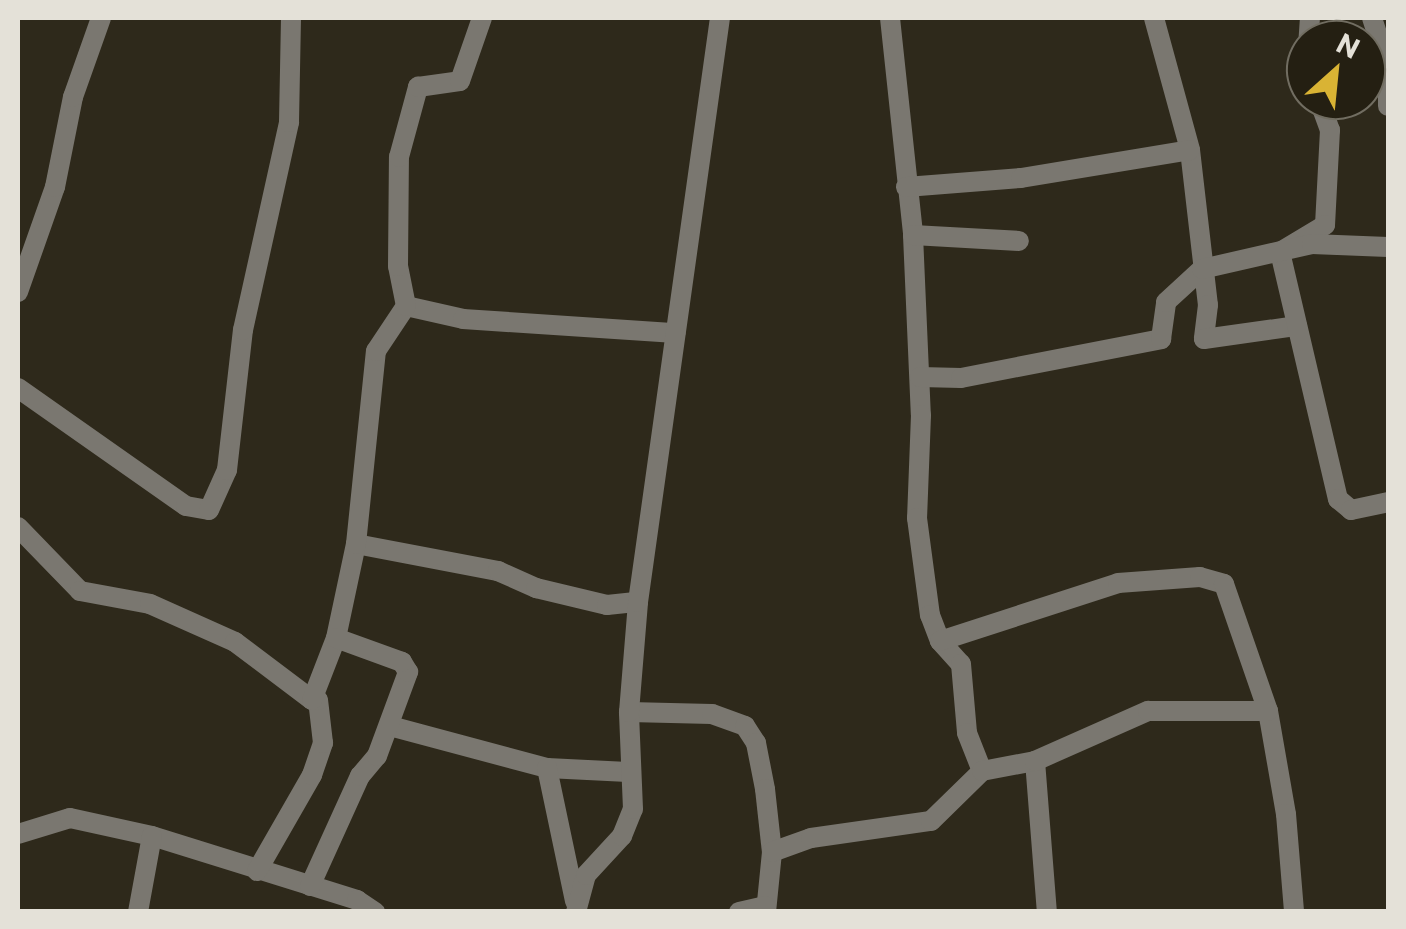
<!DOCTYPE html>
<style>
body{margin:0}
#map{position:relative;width:1406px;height:929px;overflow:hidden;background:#2e291b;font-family:Commissioner,sans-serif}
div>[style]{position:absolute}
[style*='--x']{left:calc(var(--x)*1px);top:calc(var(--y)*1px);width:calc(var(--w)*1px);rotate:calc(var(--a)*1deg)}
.minor>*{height:20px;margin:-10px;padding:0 10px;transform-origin:10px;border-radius:10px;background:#7a7770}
span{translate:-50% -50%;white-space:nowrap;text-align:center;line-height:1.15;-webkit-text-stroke:9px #241f12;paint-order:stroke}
.frame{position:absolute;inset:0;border:20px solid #e4e1d8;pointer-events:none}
.north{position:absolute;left:1286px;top:20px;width:100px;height:100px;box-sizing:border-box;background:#241f12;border:2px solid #716d61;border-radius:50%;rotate:27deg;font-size:28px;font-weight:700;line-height:40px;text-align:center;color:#e4e1d8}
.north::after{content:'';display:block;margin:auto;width:35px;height:45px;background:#d9b334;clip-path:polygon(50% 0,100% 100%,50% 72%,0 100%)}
</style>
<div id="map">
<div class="minor">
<i style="--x:890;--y:18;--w:218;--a:83.9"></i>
<i style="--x:913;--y:235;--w:180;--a:87.5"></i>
<i style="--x:921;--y:415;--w:103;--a:92.2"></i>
<i style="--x:917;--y:518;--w:98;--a:82.4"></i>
<i style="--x:930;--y:615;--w:28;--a:69"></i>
<i style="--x:940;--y:641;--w:31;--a:48"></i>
<i style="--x:961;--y:664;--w:69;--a:85"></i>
<i style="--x:967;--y:733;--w:41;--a:68.5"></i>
<i style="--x:1154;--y:18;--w:137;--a:74.7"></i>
<i style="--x:1190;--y:150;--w:156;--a:83.4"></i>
<i style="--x:1208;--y:305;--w:34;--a:97"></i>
<i style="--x:1204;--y:339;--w:94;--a:-8"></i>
<i style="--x:1372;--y:18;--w:52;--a:71.9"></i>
<i style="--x:1306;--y:76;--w:58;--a:-86.1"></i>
<i style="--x:1388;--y:80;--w:26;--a:90"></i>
<i style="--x:1319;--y:100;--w:32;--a:70"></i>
<i style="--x:1330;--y:130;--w:95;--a:93"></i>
<i style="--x:1325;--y:225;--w:52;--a:149"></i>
<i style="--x:1280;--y:252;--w:254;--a:76.8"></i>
<i style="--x:1338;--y:499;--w:17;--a:40"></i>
<i style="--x:1351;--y:510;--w:38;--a:-12"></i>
<i style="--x:906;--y:187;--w:115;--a:-4.5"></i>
<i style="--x:1021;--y:178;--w:171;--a:-9.4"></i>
<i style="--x:913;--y:235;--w:106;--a:3.2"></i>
<i style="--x:18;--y:292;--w:111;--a:-70.6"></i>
<i style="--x:55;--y:187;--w:92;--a:-78.7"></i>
<i style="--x:73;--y:97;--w:84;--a:-70.5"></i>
<i style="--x:406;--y:306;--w:58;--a:12.8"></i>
<i style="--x:463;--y:319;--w:213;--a:3.8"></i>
<i style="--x:920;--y:377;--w:41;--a:1.4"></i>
<i style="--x:961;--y:378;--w:204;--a:-11"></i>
<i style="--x:1161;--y:339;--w:37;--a:-82"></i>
<i style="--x:1166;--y:302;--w:49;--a:-42.5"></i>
<i style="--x:1202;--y:269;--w:113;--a:-12.8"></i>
<i style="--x:1312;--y:244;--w:76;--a:2.3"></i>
<i style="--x:18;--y:388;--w:205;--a:35.1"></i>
<i style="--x:186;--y:506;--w:23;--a:10"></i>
<i style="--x:209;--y:510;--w:44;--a:-65.8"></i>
<i style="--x:227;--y:470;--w:141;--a:-83.5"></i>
<i style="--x:243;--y:330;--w:213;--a:-77.5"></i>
<i style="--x:289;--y:122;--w:104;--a:-88.9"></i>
<i style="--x:18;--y:527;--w:89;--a:45.9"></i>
<i style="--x:80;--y:591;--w:71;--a:10.5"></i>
<i style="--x:150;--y:604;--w:93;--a:24.1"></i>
<i style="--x:235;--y:642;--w:96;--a:37"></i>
<i style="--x:356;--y:544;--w:145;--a:10.8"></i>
<i style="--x:498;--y:571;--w:42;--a:24.1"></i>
<i style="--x:536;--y:588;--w:73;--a:13.5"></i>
<i style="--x:607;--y:605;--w:31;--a:-6"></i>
<i style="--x:940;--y:641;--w:187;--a:-18"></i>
<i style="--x:1118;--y:583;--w:82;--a:-4.2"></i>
<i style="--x:1200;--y:577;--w:25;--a:16"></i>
<i style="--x:1224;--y:584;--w:134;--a:70.9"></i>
<i style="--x:1268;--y:711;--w:105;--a:80.1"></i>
<i style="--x:1286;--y:814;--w:98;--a:85.3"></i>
<i style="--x:629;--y:712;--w:83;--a:1.4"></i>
<i style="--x:712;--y:714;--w:35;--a:20"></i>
<i style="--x:745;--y:726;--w:20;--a:57"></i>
<i style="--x:756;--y:743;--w:47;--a:78.9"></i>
<i style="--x:765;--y:789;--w:63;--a:83.7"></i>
<i style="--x:772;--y:852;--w:60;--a:95.7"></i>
<i style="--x:390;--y:726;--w:163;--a:15"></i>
<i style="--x:547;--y:768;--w:81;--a:2.8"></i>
<i style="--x:1035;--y:761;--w:151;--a:85.5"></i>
<i style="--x:547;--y:768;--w:136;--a:78.1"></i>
<i style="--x:18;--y:834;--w:54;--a:-17.1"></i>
<i style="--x:70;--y:818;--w:84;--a:12.4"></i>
<i style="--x:152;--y:836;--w:215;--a:17.3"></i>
<i style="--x:357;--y:900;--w:22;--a:34"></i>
<i style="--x:772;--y:852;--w:41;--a:-19.7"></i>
<i style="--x:811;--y:838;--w:121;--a:-8.1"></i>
<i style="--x:931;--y:821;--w:71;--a:-44.4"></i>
<i style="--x:982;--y:771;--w:54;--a:-10.7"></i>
<i style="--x:1035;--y:761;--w:124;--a:-23.9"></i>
<i style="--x:1148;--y:711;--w:120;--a:0"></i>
<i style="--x:257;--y:871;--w:111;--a:-60.2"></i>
<i style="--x:312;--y:775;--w:34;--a:-71"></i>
<i style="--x:323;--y:743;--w:43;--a:-96.6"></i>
<i style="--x:318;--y:700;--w:6;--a:180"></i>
<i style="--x:312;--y:700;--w:66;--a:-68.8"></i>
<i style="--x:336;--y:638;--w:96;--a:-78"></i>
<i style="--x:356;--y:544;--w:194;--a:-84.1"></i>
<i style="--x:376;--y:351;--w:54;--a:-56.3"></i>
<i style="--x:406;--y:306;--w:41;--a:-101.3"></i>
<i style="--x:398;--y:266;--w:109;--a:-89.5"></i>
<i style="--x:399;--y:157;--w:73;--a:-74.8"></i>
<i style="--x:418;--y:87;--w:42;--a:-8.1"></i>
<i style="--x:460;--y:81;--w:67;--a:-70.8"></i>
<i style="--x:310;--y:886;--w:121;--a:-65.6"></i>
<i style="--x:360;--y:776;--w:26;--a:-50"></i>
<i style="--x:377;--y:756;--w:90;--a:-69.7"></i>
<i style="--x:408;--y:672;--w:12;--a:-121"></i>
<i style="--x:402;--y:662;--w:70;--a:-160"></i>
<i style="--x:138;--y:912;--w:77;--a:-79.6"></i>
<i style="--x:576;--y:912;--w:38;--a:-75"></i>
<i style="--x:586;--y:875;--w:53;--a:-47.3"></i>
<i style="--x:622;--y:836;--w:29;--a:-68"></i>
<i style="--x:633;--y:809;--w:97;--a:-92.4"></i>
<i style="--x:629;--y:712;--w:110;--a:-85.3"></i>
<i style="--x:638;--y:602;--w:590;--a:-82.01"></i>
<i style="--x:739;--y:912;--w:27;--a:-13"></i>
</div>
<div class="frame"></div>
<div class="north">N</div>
</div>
